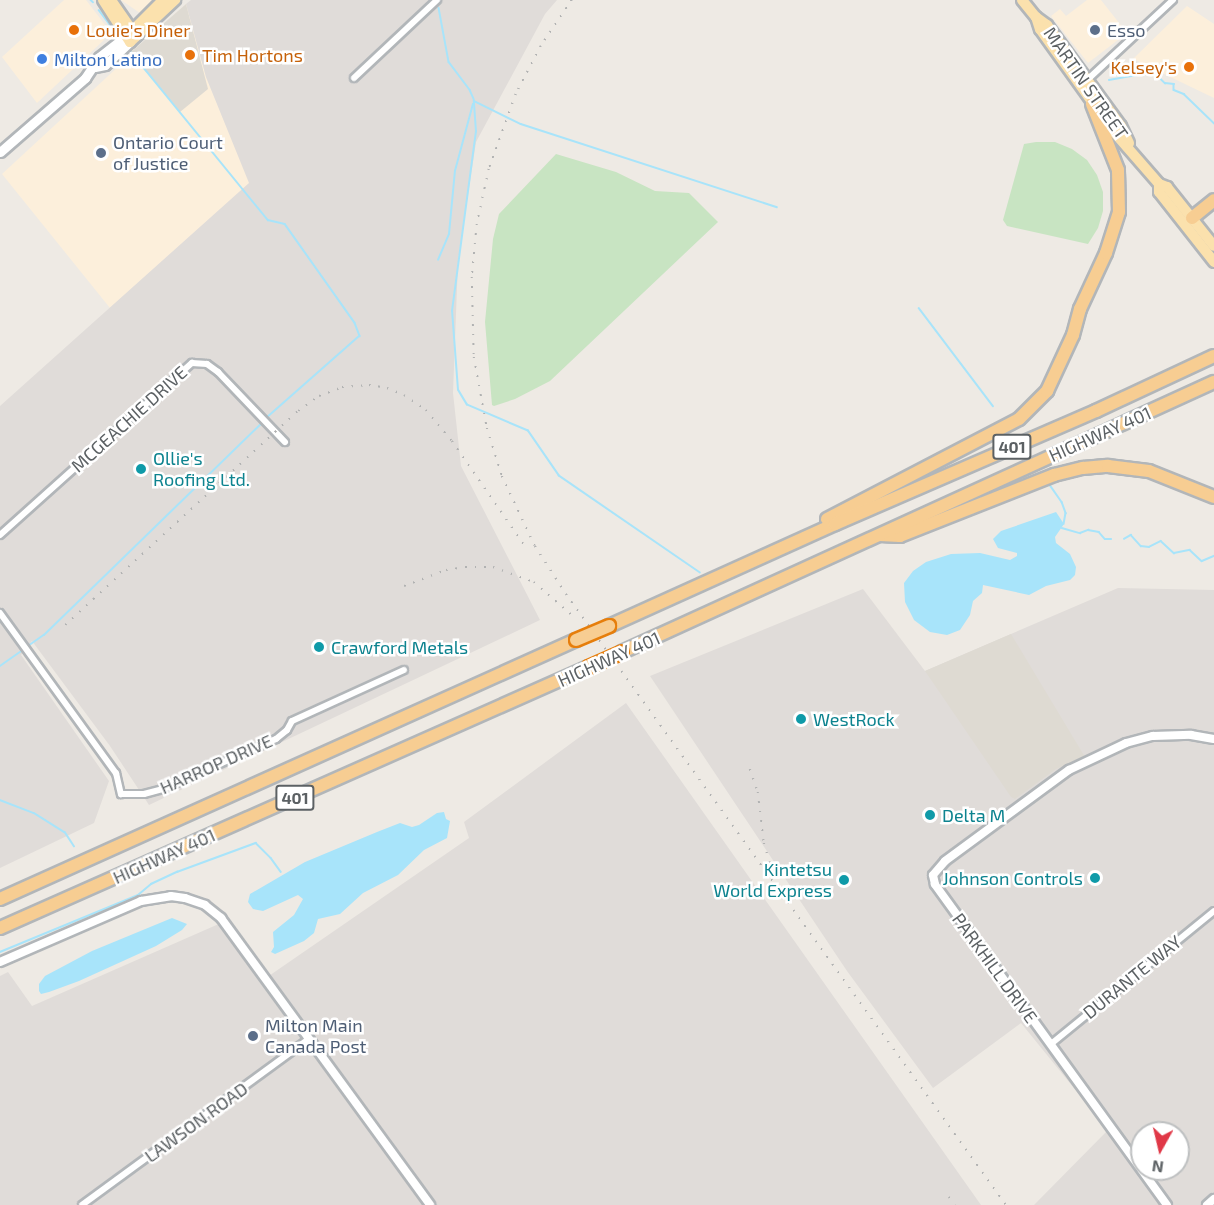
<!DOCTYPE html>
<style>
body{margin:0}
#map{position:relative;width:1214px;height:1205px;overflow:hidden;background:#eeeae4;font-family:"Exo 2",sans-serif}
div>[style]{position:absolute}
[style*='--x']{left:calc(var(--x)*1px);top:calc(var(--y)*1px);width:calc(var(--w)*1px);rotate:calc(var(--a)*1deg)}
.commercial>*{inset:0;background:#fcefdb}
.industrial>*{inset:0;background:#e0dcd9}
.education>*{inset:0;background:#dedad2}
.green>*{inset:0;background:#c8e4c2}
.water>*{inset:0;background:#a8e4fa}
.stream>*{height:1.5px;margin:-0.75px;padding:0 0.75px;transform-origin:0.75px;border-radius:0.75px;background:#a8e4fa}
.roads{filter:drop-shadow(2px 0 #b2b6b9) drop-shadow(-2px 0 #b2b6b9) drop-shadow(0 2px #b2b6b9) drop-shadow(0 -2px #b2b6b9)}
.minor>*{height:6px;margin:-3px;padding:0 3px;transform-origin:3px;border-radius:3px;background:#fff}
.tertiary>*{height:8px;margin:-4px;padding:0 4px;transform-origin:4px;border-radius:4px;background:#fff}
.secondary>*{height:9px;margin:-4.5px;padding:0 4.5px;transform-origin:4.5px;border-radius:4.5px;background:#fff}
.primary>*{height:10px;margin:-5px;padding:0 5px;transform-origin:5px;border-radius:5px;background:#fbe1ad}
.motorway>*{height:12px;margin:-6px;padding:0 6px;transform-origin:6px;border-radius:6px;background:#f7cd92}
.rail>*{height:1.5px;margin-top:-0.75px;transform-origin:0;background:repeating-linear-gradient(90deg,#b1b2b2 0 1.5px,transparent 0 9.5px)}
.bridges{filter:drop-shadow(2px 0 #e67e0c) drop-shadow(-2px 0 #e67e0c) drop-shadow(0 2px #e67e0c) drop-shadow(0 -2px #e67e0c)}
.motorway-bridge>*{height:12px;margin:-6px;padding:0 6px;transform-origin:6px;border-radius:6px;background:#f7cd92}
.dots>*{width:16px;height:16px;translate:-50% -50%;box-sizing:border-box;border:3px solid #fff;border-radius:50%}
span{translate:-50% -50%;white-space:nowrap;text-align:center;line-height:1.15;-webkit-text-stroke:5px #fff;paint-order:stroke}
.shield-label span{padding:2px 4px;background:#fff;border:2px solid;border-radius:4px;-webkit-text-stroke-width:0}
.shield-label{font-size:16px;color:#5c6164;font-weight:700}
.food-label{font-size:18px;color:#c56008}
.left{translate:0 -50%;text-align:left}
.right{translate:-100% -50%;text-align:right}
.service-label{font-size:18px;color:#4e5e75}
.shop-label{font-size:18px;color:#366cbe}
.street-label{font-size:18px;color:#5c6164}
.culture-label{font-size:18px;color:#0d838f}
.north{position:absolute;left:1130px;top:1121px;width:60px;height:60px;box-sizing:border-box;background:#fff;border:2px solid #bec0c1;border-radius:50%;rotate:188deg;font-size:16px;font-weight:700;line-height:24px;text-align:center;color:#5c6164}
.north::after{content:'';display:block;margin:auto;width:21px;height:27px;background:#e03847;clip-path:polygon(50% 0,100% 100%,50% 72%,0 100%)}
</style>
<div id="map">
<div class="commercial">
<i style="clip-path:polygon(64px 0,86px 0,106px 26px,104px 40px,37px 103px,2px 57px)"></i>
<i style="clip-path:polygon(121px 0,153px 0,140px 13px)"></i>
<i style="clip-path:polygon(1087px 0,1101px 0,1127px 33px,1088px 63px,1051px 16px,1060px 9px,1066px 16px)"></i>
<i style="clip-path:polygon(186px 4px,206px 77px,250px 183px,110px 308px,2px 174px)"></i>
<i style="clip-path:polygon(1187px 6px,1214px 24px,1214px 98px,1133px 59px)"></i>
</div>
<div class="industrial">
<i style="clip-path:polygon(191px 0,557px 0,545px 14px,476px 142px,458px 261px,453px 393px,461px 466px,540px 620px,149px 805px,110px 746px,32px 641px,21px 655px,109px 781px,94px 823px,0 868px,0 406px,249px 183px,206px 77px,186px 4px)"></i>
<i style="clip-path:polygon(evenodd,1118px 588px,1214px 590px,1214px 1205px,1034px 1205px,1108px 1130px,1021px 1023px,933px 1088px,847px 971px,650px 676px,863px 589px,925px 671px,1118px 588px,1142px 1133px,1178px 1133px,1178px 1169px,1142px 1169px,1142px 1133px)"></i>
<i style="clip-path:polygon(626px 703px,981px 1205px,0 1205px,0 976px,8px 972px,32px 1006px,221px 923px,263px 980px,469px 838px,464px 822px)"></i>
</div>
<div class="education">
<i style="clip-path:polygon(186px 4px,208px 89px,180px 112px,130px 53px)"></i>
<i style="clip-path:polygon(1011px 634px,1085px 757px,1056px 769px,1015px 799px,1011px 797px,925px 671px)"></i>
</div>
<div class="green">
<i style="clip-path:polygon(1036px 142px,1055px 142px,1072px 149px,1087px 160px,1097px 175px,1103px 192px,1103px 211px,1098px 228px,1088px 244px,1007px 226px,1003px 220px,1024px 144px)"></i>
<i style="clip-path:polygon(556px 154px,616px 172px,655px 191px,689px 193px,718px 222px,550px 381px,515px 399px,494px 406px,492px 405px,485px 322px,493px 239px,499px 214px)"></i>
</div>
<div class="water">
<i style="clip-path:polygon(1056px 512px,1064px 524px,1055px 537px,1056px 543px,1070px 554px,1076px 567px,1075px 575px,1070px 580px,1046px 586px,1029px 595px,983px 585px,982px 593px,973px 601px,970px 615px,960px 630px,947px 635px,930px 632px,914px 620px,905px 602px,904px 583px,913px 571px,926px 562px,951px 554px,980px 553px,1010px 560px,1017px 556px,1017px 553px,998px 548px,993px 539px,1001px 531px)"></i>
<i style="clip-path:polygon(444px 812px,446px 819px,450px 821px,447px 838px,424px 850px,398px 875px,363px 893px,340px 914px,318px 919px,314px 933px,304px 941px,275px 954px,271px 952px,274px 947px,273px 932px,294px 915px,303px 899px,298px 895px,263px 911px,253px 909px,248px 902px,250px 894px,305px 862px,377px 832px,400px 823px,412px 827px,419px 825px,437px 813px)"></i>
<i style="clip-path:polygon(172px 918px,187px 924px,182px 930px,156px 946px,79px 981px,49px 992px,41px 994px,39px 991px,39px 984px,45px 976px,92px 951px)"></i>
</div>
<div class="stream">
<i style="--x:91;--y:0;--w:3;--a:45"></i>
<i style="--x:439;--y:8;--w:55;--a:79.5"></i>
<i style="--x:449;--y:62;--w:35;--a:53"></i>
<i style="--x:470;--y:90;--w:10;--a:66"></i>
<i style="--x:99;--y:10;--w:30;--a:53"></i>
<i style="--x:131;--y:52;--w:217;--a:50.8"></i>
<i style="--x:268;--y:220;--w:17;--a:13"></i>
<i style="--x:285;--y:224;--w:121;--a:54.7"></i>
<i style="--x:355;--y:323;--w:14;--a:69"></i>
<i style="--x:360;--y:336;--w:125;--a:138.6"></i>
<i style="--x:1109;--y:80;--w:46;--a:-10.1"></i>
<i style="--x:1154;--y:72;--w:16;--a:45"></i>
<i style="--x:1165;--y:83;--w:9;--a:6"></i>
<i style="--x:1174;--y:84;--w:6;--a:90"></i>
<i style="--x:1174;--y:90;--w:11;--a:22"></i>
<i style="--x:1184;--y:94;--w:42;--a:44"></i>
<i style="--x:438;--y:260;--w:28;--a:-67"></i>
<i style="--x:449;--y:234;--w:63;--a:-84.6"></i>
<i style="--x:455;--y:171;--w:69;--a:-75"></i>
<i style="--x:919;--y:308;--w:123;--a:52.9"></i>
<i style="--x:1050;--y:485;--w:21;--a:55"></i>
<i style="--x:1062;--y:502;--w:12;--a:70"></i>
<i style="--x:1066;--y:513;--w:11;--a:100"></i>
<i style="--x:1062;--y:528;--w:19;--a:16"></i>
<i style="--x:1080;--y:533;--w:9;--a:-21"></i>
<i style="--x:1088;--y:530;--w:11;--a:10"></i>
<i style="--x:1099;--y:532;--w:9;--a:49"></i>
<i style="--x:1105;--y:539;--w:6;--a:0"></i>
<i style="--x:1124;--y:539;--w:8;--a:-30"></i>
<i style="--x:1131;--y:535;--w:15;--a:48"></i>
<i style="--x:1141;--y:546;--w:8;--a:7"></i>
<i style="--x:1149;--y:547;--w:13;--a:-27"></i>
<i style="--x:1161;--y:541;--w:18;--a:43"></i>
<i style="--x:1174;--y:553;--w:16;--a:-11"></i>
<i style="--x:1190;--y:550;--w:16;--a:43"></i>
<i style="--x:1202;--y:561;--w:13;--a:-23"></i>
<i style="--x:700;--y:573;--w:171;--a:-145.5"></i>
<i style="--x:559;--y:476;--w:55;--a:-124.6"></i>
<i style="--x:528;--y:431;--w:66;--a:-156.9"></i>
<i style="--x:467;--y:405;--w:17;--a:-121"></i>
<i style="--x:458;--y:390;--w:79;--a:-94.3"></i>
<i style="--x:452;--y:311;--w:181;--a:-82.4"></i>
<i style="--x:476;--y:132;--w:31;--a:-94"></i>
<i style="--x:474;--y:101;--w:52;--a:26.1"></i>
<i style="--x:521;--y:124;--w:269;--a:18"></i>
<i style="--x:28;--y:646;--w:19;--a:-35"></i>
<i style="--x:44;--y:635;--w:305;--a:-44.2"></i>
<i style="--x:0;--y:666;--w:29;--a:-35"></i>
<i style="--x:0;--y:800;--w:36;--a:21"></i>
<i style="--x:34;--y:813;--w:36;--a:32"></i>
<i style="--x:65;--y:832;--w:17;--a:57"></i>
<i style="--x:0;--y:952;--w:149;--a:-22.4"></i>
<i style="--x:138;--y:895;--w:17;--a:-40"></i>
<i style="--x:151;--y:884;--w:29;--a:-25"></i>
<i style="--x:177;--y:872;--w:84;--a:-20.2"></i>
<i style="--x:256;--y:843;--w:21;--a:45"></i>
<i style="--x:271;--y:858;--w:17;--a:54"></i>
</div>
<div class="roads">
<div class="minor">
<i style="--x:354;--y:78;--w:114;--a:-43.2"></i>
<i style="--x:1086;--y:81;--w:119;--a:-43"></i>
<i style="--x:0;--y:535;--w:258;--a:-41.9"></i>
<i style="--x:192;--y:363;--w:15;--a:4"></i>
<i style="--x:207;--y:364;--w:14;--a:36"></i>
<i style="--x:218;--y:372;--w:97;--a:46.3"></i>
<i style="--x:0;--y:613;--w:198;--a:54.1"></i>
<i style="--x:116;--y:773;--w:22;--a:77"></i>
<i style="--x:121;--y:794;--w:23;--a:0"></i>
<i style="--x:144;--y:794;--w:20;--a:-15"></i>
<i style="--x:163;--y:789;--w:124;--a:-23.9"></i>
<i style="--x:276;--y:739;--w:14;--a:-39"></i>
<i style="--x:287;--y:730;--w:10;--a:-61"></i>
<i style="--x:292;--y:721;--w:123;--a:-24.5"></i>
<i style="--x:1051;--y:1044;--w:210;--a:-39.2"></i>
<i style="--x:82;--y:1205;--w:281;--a:-36.2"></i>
</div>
<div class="tertiary">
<i style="--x:0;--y:962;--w:154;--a:-23.4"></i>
<i style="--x:141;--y:901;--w:30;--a:-9"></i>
<i style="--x:171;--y:896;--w:14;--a:8"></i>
<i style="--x:185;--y:898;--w:21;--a:19"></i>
<i style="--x:205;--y:905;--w:21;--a:39"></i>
<i style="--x:221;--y:918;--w:355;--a:53.9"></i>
<i style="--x:1167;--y:1205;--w:396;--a:-125.9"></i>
<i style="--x:935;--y:884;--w:9;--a:-103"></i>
<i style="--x:933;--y:875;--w:18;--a:-49"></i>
<i style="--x:945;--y:861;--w:154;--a:-36.3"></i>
<i style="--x:1069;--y:770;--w:63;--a:-25.3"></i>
<i style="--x:1126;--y:743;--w:28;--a:-15"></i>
<i style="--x:1153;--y:736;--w:38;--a:-2"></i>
<i style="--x:1191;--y:735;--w:23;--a:10"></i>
<i style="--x:1207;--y:1205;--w:9;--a:-41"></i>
</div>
<div class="secondary">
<i style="--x:95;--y:67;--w:10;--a:-11"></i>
<i style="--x:105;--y:65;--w:34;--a:-43"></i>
<i style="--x:0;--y:152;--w:113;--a:-41"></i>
<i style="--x:85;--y:78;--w:25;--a:-56"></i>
<i style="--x:99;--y:57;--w:33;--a:-38"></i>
</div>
<div class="primary">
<i style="--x:103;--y:0;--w:50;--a:57.3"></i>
<i style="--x:130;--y:42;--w:62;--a:-43"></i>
<i style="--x:111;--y:0;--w:44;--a:55.2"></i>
<i style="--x:1022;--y:0;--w:22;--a:51"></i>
<i style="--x:1036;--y:17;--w:14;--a:36"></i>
<i style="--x:1047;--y:25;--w:125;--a:53.8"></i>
<i style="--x:1121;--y:126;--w:19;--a:65"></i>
<i style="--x:1036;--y:17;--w:13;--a:72"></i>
<i style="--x:1040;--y:29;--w:125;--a:54.4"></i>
<i style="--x:1113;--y:131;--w:70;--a:49"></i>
<i style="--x:1159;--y:184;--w:9;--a:21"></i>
<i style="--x:1167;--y:187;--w:75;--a:51.5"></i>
<i style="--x:130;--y:33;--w:47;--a:-45"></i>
<i style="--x:1159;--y:184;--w:8;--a:90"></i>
<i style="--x:1159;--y:192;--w:89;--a:51.8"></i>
</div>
<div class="motorway">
<i style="--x:1192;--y:218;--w:28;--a:-39"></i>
<i style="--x:827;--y:519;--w:216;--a:-27.5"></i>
<i style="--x:1019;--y:419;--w:40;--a:-45"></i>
<i style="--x:1047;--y:391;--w:62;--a:-65.1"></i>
<i style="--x:1073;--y:335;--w:27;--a:-75"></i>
<i style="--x:1080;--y:309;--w:62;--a:-65.1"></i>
<i style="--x:1106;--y:253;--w:43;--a:-72.4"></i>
<i style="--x:1119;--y:212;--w:42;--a:-91.4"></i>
<i style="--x:1118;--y:170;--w:71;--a:-111.5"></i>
<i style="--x:880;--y:535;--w:20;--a:3"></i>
<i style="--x:900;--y:536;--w:166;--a:-21.6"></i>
<i style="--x:1054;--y:475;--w:30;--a:-14"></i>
<i style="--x:1083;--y:468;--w:25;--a:-5"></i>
<i style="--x:1108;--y:466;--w:41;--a:7"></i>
<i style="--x:1149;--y:471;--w:70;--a:21.8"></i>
<i style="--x:609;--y:626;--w:248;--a:-24.3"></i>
<i style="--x:835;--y:524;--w:284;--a:-23.4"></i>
<i style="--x:1096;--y:411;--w:130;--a:-25"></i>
<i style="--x:622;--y:652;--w:651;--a:-24.52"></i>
<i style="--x:0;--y:899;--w:632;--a:-24.21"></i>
<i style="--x:0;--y:928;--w:644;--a:-23.9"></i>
</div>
</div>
<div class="rail">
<i style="--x:572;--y:0;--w:55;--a:124"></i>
<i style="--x:541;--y:46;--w:54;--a:117.5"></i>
<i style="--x:516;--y:94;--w:80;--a:109.8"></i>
<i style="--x:489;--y:169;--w:56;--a:102.3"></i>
<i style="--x:477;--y:224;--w:53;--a:95.4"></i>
<i style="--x:472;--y:277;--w:80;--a:88.6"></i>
<i style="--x:474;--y:357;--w:72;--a:79.6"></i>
<i style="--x:487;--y:428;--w:50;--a:72.6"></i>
<i style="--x:502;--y:476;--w:77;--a:64.8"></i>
<i style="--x:535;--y:546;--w:57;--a:57.1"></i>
<i style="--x:566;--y:594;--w:753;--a:54.24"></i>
<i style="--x:404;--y:586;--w:45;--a:-20.9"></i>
<i style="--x:446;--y:570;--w:19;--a:-9"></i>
<i style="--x:465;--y:567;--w:28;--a:0"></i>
<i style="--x:493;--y:567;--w:44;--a:20.1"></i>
<i style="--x:534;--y:582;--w:52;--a:41.1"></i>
<i style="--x:65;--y:625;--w:316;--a:-42.6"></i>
<i style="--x:298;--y:411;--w:26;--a:-36"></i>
<i style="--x:319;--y:396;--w:25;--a:-21"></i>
<i style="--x:342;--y:387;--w:27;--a:-4"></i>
<i style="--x:369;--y:385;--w:18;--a:9"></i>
<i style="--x:387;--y:388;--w:18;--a:22"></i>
<i style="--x:404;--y:395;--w:27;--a:34"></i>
<i style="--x:426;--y:410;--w:40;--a:50"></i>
<i style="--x:452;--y:441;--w:131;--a:55.2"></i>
<i style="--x:750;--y:769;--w:24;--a:71"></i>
<i style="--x:758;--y:792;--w:51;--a:83.3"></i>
<i style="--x:764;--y:843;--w:34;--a:73"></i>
<i style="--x:949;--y:1197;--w:10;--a:53"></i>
</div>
<div class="bridges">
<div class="motorway-bridge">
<i style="--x:576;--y:640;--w:36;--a:-23"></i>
<i style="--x:589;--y:667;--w:36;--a:-24"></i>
</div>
</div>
<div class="dots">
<i style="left:74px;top:30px;background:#e8710a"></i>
<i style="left:1095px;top:30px;background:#5c6f8a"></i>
<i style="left:190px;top:55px;background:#e8710a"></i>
<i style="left:42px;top:59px;background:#3f7fe0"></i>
<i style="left:1189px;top:67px;background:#e8710a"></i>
<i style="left:101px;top:153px;background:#5c6f8a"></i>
<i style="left:141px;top:469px;background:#0f9aa8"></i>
<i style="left:319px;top:647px;background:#0f9aa8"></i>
<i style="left:801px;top:719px;background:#0f9aa8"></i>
<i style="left:930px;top:815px;background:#0f9aa8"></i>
<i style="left:1095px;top:878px;background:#0f9aa8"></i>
<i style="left:844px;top:880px;background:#0f9aa8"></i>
<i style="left:253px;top:1036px;background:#5c6f8a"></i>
</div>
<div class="shield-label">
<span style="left:1012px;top:447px">401</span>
<span style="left:295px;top:798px">401</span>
</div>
<div class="food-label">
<span class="left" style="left:86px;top:30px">Louie's Diner</span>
<span class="left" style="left:202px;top:55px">Tim Hortons</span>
<span class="right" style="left:1177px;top:67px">Kelsey's</span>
</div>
<div class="service-label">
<span class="left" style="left:1107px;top:30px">Esso</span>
<span class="left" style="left:113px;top:153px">Ontario Court<br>of Justice</span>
<span class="left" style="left:265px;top:1036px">Milton Main<br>Canada Post</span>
</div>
<div class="shop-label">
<span class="left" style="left:54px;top:59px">Milton Latino</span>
</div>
<div class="street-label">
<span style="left:1086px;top:83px;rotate:55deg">MARTIN STREET</span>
<span style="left:129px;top:419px;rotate:-42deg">MCGEACHIE DRIVE</span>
<span style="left:1100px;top:434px;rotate:-24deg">HIGHWAY 401</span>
<span style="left:609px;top:659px;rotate:-24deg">HIGHWAY 401</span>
<span style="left:216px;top:764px;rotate:-24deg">HARROP DRIVE</span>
<span style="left:164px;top:856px;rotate:-24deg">HIGHWAY 401</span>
<span style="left:995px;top:968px;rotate:54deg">PARKHILL DRIVE</span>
<span style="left:1132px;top:977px;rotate:-39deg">DURANTE WAY</span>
<span style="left:196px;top:1122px;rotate:-36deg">LAWSON ROAD</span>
</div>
<div class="culture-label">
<span class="left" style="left:153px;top:469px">Ollie's<br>Roofing Ltd.</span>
<span class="left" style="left:331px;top:647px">Crawford Metals</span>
<span class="left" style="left:813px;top:719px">WestRock</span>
<span class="left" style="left:942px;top:815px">Delta M</span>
<span class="right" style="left:832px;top:880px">Kintetsu<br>World Express</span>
<span class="right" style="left:1083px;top:878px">Johnson Controls</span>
</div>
<div class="north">N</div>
</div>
